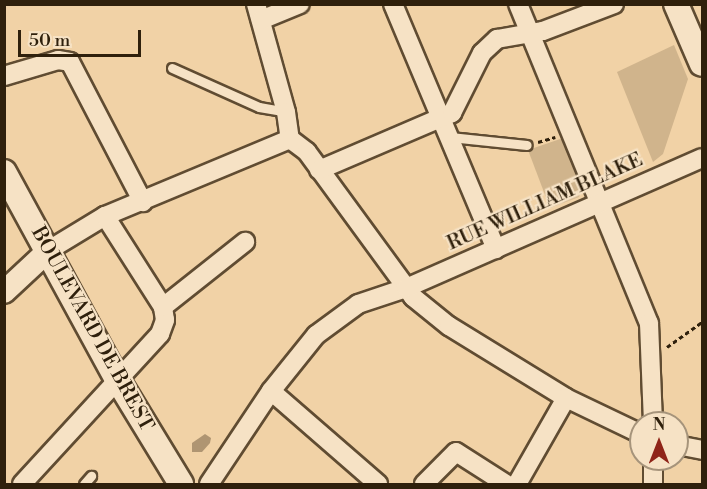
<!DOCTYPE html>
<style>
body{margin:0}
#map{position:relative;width:707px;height:489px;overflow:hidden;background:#f1d2a6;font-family:"Libre Bodoni",serif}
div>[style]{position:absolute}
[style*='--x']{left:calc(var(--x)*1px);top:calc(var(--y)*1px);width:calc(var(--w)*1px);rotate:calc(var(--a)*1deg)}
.green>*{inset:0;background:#d0b48c}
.water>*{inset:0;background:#af9572}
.path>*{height:3px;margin-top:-1.5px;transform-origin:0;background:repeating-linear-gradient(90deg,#2f200c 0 4.5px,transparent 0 7.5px)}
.roads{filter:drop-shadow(2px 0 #604c32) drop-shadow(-2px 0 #604c32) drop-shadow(0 2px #604c32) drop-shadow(0 -2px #604c32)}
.service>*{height:9px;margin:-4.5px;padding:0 4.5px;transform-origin:4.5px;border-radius:4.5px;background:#f6e2c5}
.minor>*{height:18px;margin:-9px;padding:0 9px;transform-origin:9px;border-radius:9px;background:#f6e2c5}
.tertiary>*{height:22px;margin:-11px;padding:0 11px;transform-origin:11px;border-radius:11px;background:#f6e2c5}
.secondary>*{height:24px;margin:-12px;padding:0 12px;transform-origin:12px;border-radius:12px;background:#f6e2c5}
span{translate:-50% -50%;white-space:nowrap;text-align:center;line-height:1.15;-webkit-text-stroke:4.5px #f6e2c5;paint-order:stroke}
.street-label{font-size:20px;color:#2f200c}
.frame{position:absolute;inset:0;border:6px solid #2f200c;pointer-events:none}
.north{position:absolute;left:629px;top:411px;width:60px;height:60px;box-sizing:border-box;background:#f6e2c5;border:2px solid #a6947b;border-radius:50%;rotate:0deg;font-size:16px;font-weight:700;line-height:24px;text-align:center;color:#2f200c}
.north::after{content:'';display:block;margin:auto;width:21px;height:27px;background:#8f2418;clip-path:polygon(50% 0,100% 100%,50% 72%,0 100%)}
.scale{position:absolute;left:18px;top:30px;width:123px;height:27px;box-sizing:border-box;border:3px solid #2f200c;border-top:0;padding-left:8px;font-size:18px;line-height:21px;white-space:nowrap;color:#2f200c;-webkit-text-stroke:4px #f6e2c5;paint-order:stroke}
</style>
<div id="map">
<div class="green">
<i style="clip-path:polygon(674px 45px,688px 79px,663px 154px,653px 162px,617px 72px)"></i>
<i style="clip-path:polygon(563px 138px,584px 184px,579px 197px,550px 208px,528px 150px)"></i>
</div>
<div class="water">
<i style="clip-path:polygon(205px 434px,211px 438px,210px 443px,202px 452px,192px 452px,192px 443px)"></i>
</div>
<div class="path">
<i style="--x:538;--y:142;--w:18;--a:-16"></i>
<i style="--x:667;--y:347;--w:43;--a:-35.5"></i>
</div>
<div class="roads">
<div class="service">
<i style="--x:172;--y:68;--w:95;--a:24.1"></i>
<i style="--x:259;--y:107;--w:27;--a:10"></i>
<i style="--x:450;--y:137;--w:77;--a:5.9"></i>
<i style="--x:84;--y:484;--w:11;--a:-49"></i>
</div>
<div class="minor">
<i style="--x:256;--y:4;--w:112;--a:74.5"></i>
<i style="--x:286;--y:112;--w:27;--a:82"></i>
<i style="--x:290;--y:139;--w:21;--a:37"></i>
<i style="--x:307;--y:152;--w:180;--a:53.8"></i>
<i style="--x:413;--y:297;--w:46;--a:38.9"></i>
<i style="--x:449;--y:326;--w:137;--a:31.6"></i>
<i style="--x:566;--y:398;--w:83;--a:25.6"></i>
<i style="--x:393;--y:4;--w:266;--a:67.2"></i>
<i style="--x:518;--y:4;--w:345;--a:67.7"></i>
<i style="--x:649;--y:323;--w:100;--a:87.7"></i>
<i style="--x:261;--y:20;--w:42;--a:-22.3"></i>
<i style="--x:4;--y:76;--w:56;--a:-16.5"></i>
<i style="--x:58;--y:60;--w:12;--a:9"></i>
<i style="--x:70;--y:62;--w:158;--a:62.5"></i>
<i style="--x:319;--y:170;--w:145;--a:-23.2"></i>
<i style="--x:452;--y:113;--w:67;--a:-63.4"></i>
<i style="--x:482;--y:53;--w:21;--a:-43"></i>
<i style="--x:497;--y:39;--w:47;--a:-9.9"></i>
<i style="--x:543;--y:31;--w:76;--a:-20.8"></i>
<i style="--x:49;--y:250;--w:66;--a:-31.3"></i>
<i style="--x:105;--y:216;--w:200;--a:-22.6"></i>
<i style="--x:163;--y:307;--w:105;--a:-38.4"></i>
<i style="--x:271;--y:391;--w:142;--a:41"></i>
<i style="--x:677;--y:445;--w:25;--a:11"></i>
<i style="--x:22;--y:484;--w:204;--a:-47.4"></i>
<i style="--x:160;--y:334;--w:15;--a:-70"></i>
<i style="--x:165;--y:320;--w:13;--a:-99"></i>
<i style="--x:163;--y:307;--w:108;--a:-122.5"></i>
<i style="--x:209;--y:484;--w:112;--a:-56.3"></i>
<i style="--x:271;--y:391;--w:72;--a:-51.2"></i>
<i style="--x:316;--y:335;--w:52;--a:-36.4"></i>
<i style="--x:358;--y:304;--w:51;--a:-18.4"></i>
<i style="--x:406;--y:288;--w:323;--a:-23.7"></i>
<i style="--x:424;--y:484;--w:45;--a:-45"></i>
<i style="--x:456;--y:452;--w:59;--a:32.6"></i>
<i style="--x:517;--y:484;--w:99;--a:-60.3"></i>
<i style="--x:653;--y:484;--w:25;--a:-90"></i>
</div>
<div class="tertiary">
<i style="--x:4;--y:292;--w:62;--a:-43"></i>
</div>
<div class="secondary">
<i style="--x:676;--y:4;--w:65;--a:66.6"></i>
<i style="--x:4;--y:172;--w:236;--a:61.4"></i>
<i style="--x:117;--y:379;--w:123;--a:58.6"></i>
</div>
</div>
<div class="street-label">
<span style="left:545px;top:202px;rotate:-24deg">RUE WILLIAM BLAKE</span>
<span style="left:92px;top:329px;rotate:61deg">BOULEVARD DE BREST</span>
</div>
<div class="frame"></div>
<div class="north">N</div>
<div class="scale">50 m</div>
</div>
